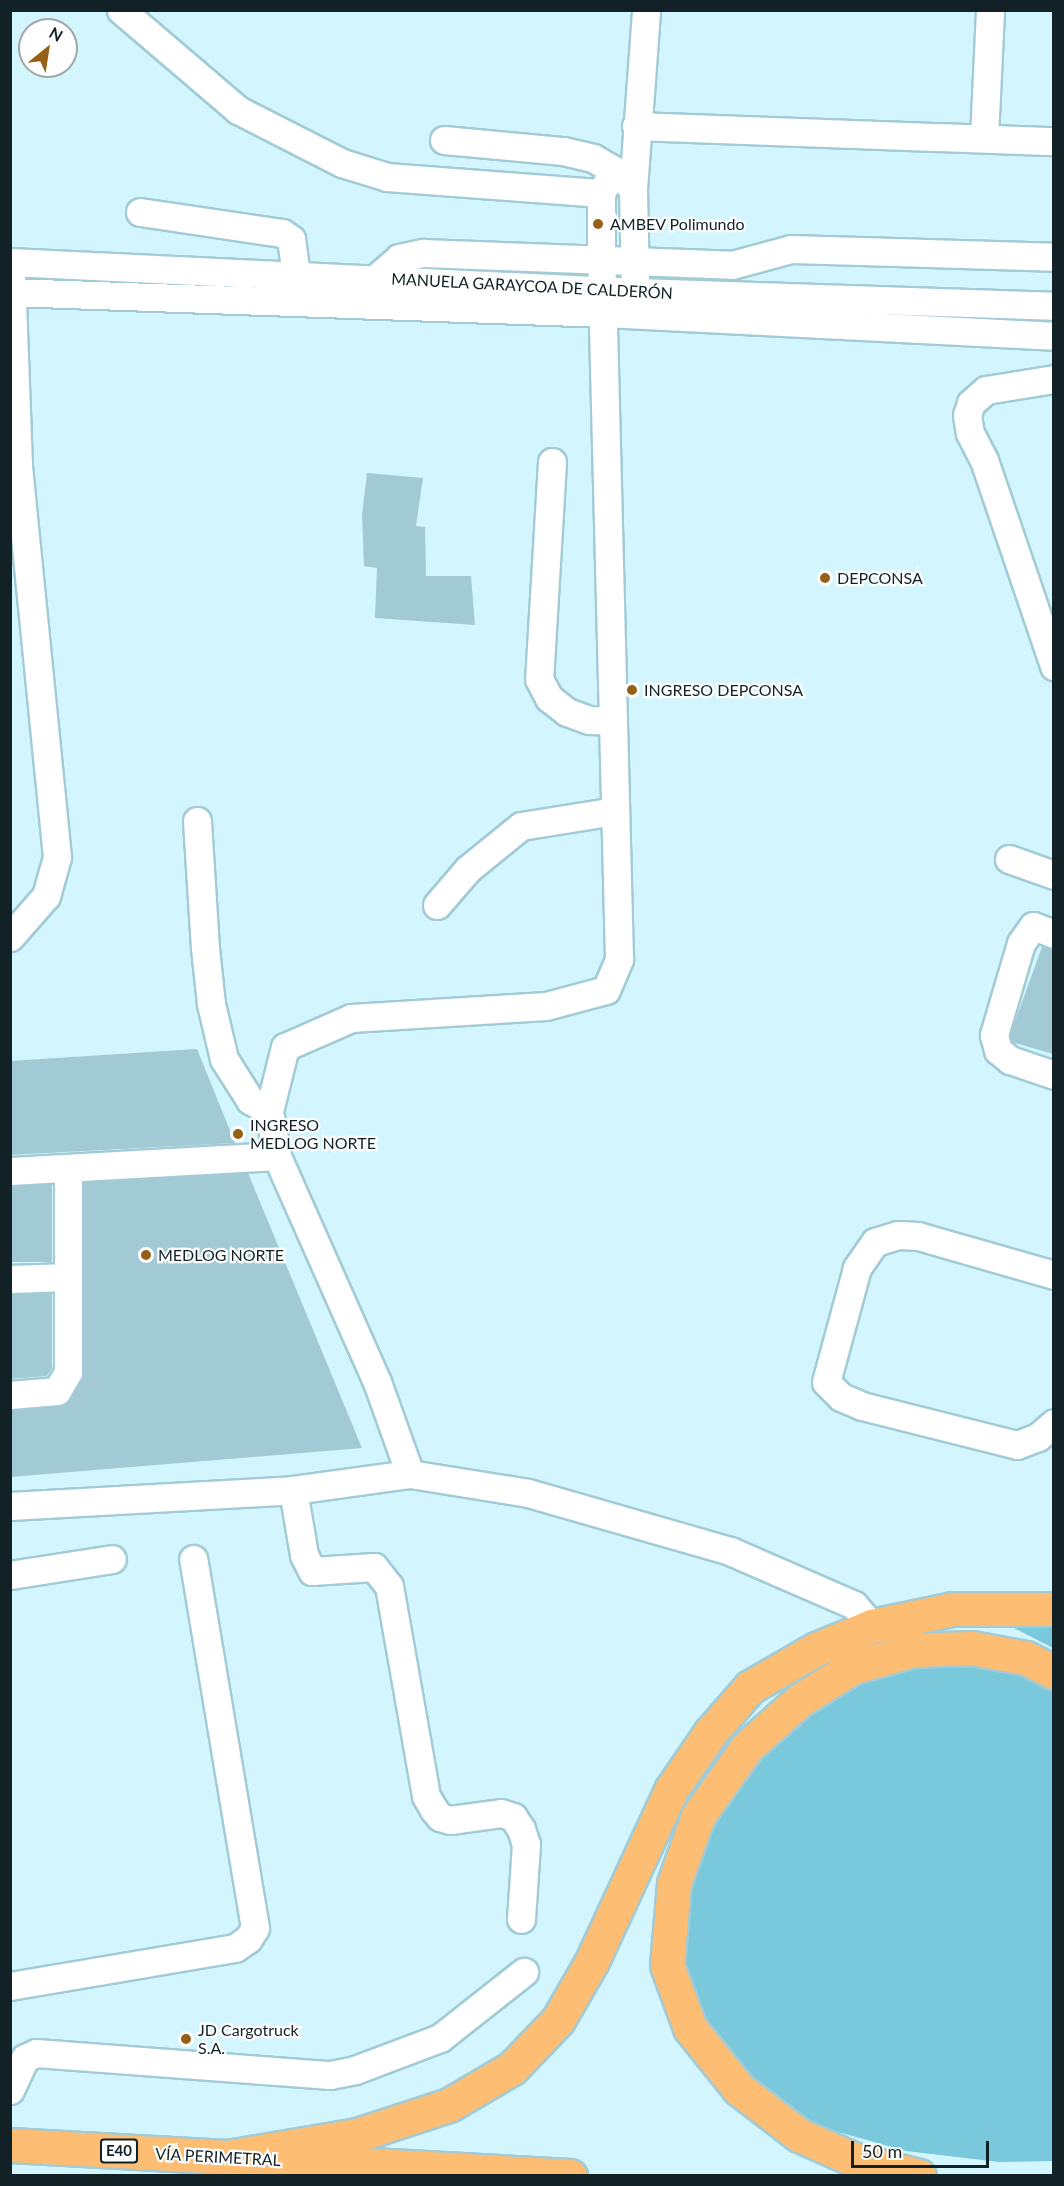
<!DOCTYPE html>
<meta charset="utf-8">
<style>
body{margin:0}
#map{position:relative;width:1064px;height:2186px;overflow:hidden;background:#d3f5fd;font-family:Lato,sans-serif}
div>[style]{position:absolute}
[style*='--x']{left:calc(var(--x)*1px);top:calc(var(--y)*1px);width:calc(var(--w)*1px);rotate:calc(var(--a)*1deg)}
.green>*{inset:0;background:#7ac8db}
.building>*{inset:0;background:#a1cad4;transform-origin:0 0}
.roads{filter:drop-shadow(2px 0 #a2cbd5) drop-shadow(-2px 0 #a2cbd5) drop-shadow(0 2px #a2cbd5) drop-shadow(0 -2px #a2cbd5)}
.minor>*{height:27px;margin:-13.5px;padding:0 13.5px;transform-origin:13.5px;border-radius:13.5px;background:#fff}
.highway>*{height:33px;margin:-16.5px;padding:0 16.5px;transform-origin:16.5px;border-radius:16.5px;background:#fdbd73}
.dots>*{width:16px;height:16px;translate:-50% -50%;box-sizing:border-box;border:3px solid #fff;border-radius:50%}
span{translate:-50% -50%;white-space:nowrap;text-align:center;line-height:1.15;-webkit-text-stroke:4.5px #fff;paint-order:stroke}
.shield-label span{padding:2px 4px;background:#fff;border:2px solid;border-radius:4px;-webkit-text-stroke-width:0}
.shield-label{font-size:15px;color:#112125;font-weight:700}
.poi-label{font-size:16px;color:#112125}
.left{translate:0 -50%;text-align:left}
.street-label{font-size:16px;color:#112125}
.frame{position:absolute;inset:0;border:12px solid #112125;pointer-events:none}
.north{position:absolute;left:18px;top:18px;width:60px;height:60px;box-sizing:border-box;background:#fff;border:2px solid #a0a6a8;border-radius:50%;rotate:30deg;font-size:16px;font-weight:700;line-height:24px;text-align:center;color:#112125}
.north::after{content:'';display:block;margin:auto;width:21px;height:27px;background:#966017;clip-path:polygon(50% 0,100% 100%,50% 72%,0 100%)}
.scale{position:absolute;left:851px;top:2141px;width:138px;height:27px;box-sizing:border-box;border:3px solid #112125;border-top:0;padding-left:8px;font-size:18px;line-height:21px;white-space:nowrap;color:#112125;-webkit-text-stroke:4px #fff;paint-order:stroke}
</style>
<div id="map">
<div class="green">
<i style="clip-path:polygon(1053px 1624px,1053px 1648px,1012px 1627px)"></i>
<i style="clip-path:polygon(943px 1659px,1003px 1664px,1053px 1686px,1053px 2161px,999px 2162px,906px 2151px,799px 2121px,752px 2088px,711px 2039px,681px 1975px,681px 1912px,700px 1835px,753px 1755px,843px 1687px,892px 1667px)"></i>
</div>
<div class="building">
<i style="clip-path:polygon(367px 473px,423px 478px,416px 526px,425px 527px,426px 576px,471px 576px,475px 625px,375px 618px,377px 568px,364px 566px,362px 515px)"></i>
<i style="clip-path:polygon(1042px 947px,1053px 950px,1053px 1054px,1012px 1042px,1010px 1035px)"></i>
<i style="clip-path:polygon(197px 1049px,235px 1143px,10px 1155px,10px 1061px)"></i>
<i style="clip-path:polygon(248px 1173px,362px 1448px,10px 1477px,10px 1411px,65px 1405px,84px 1373px,84px 1183px)"></i>
<i style="left:52px;top:1184px;width:78px;height:42px;rotate:90deg"></i>
<i style="clip-path:polygon(52px 1293px,52px 1368px,47px 1376px,10px 1379px,10px 1295px)"></i>
</div>
<div class="roads">
<div class="minor">
<i style="--x:121;--y:10;--w:154;--a:40.5"></i>
<i style="--x:238;--y:110;--w:117;--a:27"></i>
<i style="--x:342;--y:163;--w:47;--a:17.3"></i>
<i style="--x:387;--y:177;--w:215;--a:4.3"></i>
<i style="--x:636;--y:126;--w:418;--a:2.1"></i>
<i style="--x:984;--y:138;--w:128;--a:-87.3"></i>
<i style="--x:444;--y:140;--w:120;--a:5.3"></i>
<i style="--x:563;--y:151;--w:31;--a:13"></i>
<i style="--x:593;--y:158;--w:24;--a:30"></i>
<i style="--x:614;--y:170;--w:27;--a:45"></i>
<i style="--x:633;--y:189;--w:93;--a:88.8"></i>
<i style="--x:633;--y:189;--w:179;--a:-85.8"></i>
<i style="--x:140;--y:212;--w:144;--a:8.4"></i>
<i style="--x:282;--y:233;--w:11;--a:34"></i>
<i style="--x:291;--y:239;--w:35;--a:82"></i>
<i style="--x:10;--y:262;--w:626;--a:2.75"></i>
<i style="--x:635;--y:292;--w:419;--a:1.9"></i>
<i style="--x:376;--y:278;--w:30;--a:-41"></i>
<i style="--x:399;--y:258;--w:25;--a:-12"></i>
<i style="--x:423;--y:253;--w:309;--a:2.2"></i>
<i style="--x:732;--y:265;--w:61;--a:-15.2"></i>
<i style="--x:791;--y:249;--w:263;--a:1.7"></i>
<i style="--x:10;--y:292;--w:594;--a:2.02"></i>
<i style="--x:604;--y:313;--w:451;--a:2.9"></i>
<i style="--x:1054;--y:379;--w:69;--a:170.8"></i>
<i style="--x:986;--y:390;--w:20;--a:139"></i>
<i style="--x:971;--y:403;--w:13;--a:108"></i>
<i style="--x:967;--y:415;--w:18;--a:81"></i>
<i style="--x:970;--y:433;--w:30;--a:63"></i>
<i style="--x:984;--y:460;--w:218;--a:71.2"></i>
<i style="--x:552;--y:462;--w:217;--a:93.4"></i>
<i style="--x:539;--y:679;--w:21;--a:62"></i>
<i style="--x:549;--y:698;--w:23;--a:38"></i>
<i style="--x:567;--y:712;--w:23;--a:20"></i>
<i style="--x:589;--y:720;--w:24;--a:2"></i>
<i style="--x:197;--y:821;--w:127;--a:86.4"></i>
<i style="--x:205;--y:948;--w:56;--a:83.9"></i>
<i style="--x:211;--y:1004;--w:57;--a:76.7"></i>
<i style="--x:224;--y:1059;--w:49;--a:57.6"></i>
<i style="--x:250;--y:1100;--w:22;--a:30"></i>
<i style="--x:1009;--y:859;--w:48;--a:19.6"></i>
<i style="--x:437;--y:905;--w:48;--a:-49.3"></i>
<i style="--x:468;--y:869;--w:68;--a:-39.1"></i>
<i style="--x:521;--y:826;--w:95;--a:-9.1"></i>
<i style="--x:1054;--y:934;--w:22;--a:-159"></i>
<i style="--x:1033;--y:926;--w:21;--a:125"></i>
<i style="--x:1021;--y:943;--w:96;--a:106.4"></i>
<i style="--x:994;--y:1035;--w:16;--a:75"></i>
<i style="--x:998;--y:1050;--w:16;--a:40"></i>
<i style="--x:1010;--y:1060;--w:46;--a:18.8"></i>
<i style="--x:10;--y:937;--w:55;--a:-48.7"></i>
<i style="--x:46;--y:896;--w:41;--a:-74.2"></i>
<i style="--x:57;--y:857;--w:394;--a:-95.7"></i>
<i style="--x:18;--y:465;--w:190;--a:-92.1"></i>
<i style="--x:10;--y:1171;--w:267;--a:-3.2"></i>
<i style="--x:1054;--y:1275;--w:141;--a:-164"></i>
<i style="--x:918;--y:1236;--w:20;--a:-177"></i>
<i style="--x:898;--y:1235;--w:24;--a:163"></i>
<i style="--x:875;--y:1242;--w:32;--a:125"></i>
<i style="--x:857;--y:1268;--w:118;--a:105.2"></i>
<i style="--x:826;--y:1382;--w:21;--a:45"></i>
<i style="--x:841;--y:1397;--w:23;--a:23"></i>
<i style="--x:862;--y:1406;--w:160;--a:14.1"></i>
<i style="--x:1017;--y:1445;--w:22;--a:-21"></i>
<i style="--x:1038;--y:1437;--w:21;--a:-41"></i>
<i style="--x:10;--y:1279;--w:58;--a:-2"></i>
<i style="--x:10;--y:1395;--w:47;--a:-4.9"></i>
<i style="--x:57;--y:1391;--w:22;--a:-60"></i>
<i style="--x:68;--y:1372;--w:204;--a:-90"></i>
<i style="--x:410;--y:1474;--w:98;--a:-109.7"></i>
<i style="--x:377;--y:1382;--w:247;--a:-113.9"></i>
<i style="--x:277;--y:1156;--w:46;--a:-100.1"></i>
<i style="--x:269;--y:1111;--w:66;--a:-76"></i>
<i style="--x:285;--y:1047;--w:72;--a:-23.7"></i>
<i style="--x:351;--y:1018;--w:195;--a:-3.5"></i>
<i style="--x:546;--y:1006;--w:62;--a:-14.9"></i>
<i style="--x:606;--y:990;--w:34;--a:-67"></i>
<i style="--x:619;--y:959;--w:709;--a:-91.45"></i>
<i style="--x:601;--y:250;--w:57;--a:-90"></i>
<i style="--x:601;--y:193;--w:26;--a:-61"></i>
<i style="--x:293;--y:1490;--w:66;--a:80.4"></i>
<i style="--x:304;--y:1555;--w:18;--a:63"></i>
<i style="--x:312;--y:1571;--w:62;--a:-3.7"></i>
<i style="--x:374;--y:1567;--w:24;--a:52"></i>
<i style="--x:389;--y:1586;--w:213;--a:80"></i>
<i style="--x:426;--y:1796;--w:16;--a:60"></i>
<i style="--x:434;--y:1810;--w:9;--a:49"></i>
<i style="--x:440;--y:1817;--w:10;--a:17"></i>
<i style="--x:450;--y:1820;--w:51;--a:-7.8"></i>
<i style="--x:501;--y:1813;--w:13;--a:18"></i>
<i style="--x:513;--y:1817;--w:14;--a:56"></i>
<i style="--x:521;--y:1829;--w:16;--a:72"></i>
<i style="--x:526;--y:1844;--w:75;--a:93.8"></i>
<i style="--x:10;--y:1506;--w:283;--a:-3.2"></i>
<i style="--x:293;--y:1490;--w:118;--a:-7.8"></i>
<i style="--x:410;--y:1474;--w:120;--a:9.1"></i>
<i style="--x:528;--y:1493;--w:210;--a:16"></i>
<i style="--x:730;--y:1551;--w:135;--a:23.5"></i>
<i style="--x:854;--y:1605;--w:28;--a:49"></i>
<i style="--x:10;--y:1575;--w:103;--a:-8.9"></i>
<i style="--x:10;--y:1986;--w:228;--a:-9.6"></i>
<i style="--x:235;--y:1948;--w:16;--a:-35"></i>
<i style="--x:248;--y:1939;--w:13;--a:-58"></i>
<i style="--x:255;--y:1928;--w:374;--a:-99.5"></i>
<i style="--x:10;--y:2090;--w:35;--a:-65"></i>
<i style="--x:25;--y:2058;--w:12;--a:-24"></i>
<i style="--x:36;--y:2053;--w:295;--a:4.3"></i>
<i style="--x:330;--y:2075;--w:25;--a:-11"></i>
<i style="--x:355;--y:2070;--w:91;--a:-20.6"></i>
<i style="--x:440;--y:2038;--w:107;--a:-38.2"></i>
</div>
<div class="highway">
<i style="--x:10;--y:2145;--w:561;--a:3.17"></i>
<i style="--x:227;--y:2157;--w:132;--a:-9.6"></i>
<i style="--x:357;--y:2135;--w:97;--a:-18.1"></i>
<i style="--x:449;--y:2105;--w:73;--a:-30.4"></i>
<i style="--x:512;--y:2068;--w:66;--a:-46.2"></i>
<i style="--x:558;--y:2020;--w:68;--a:-60"></i>
<i style="--x:592;--y:1961;--w:188;--a:-65.2"></i>
<i style="--x:671;--y:1790;--w:69;--a:-55.6"></i>
<i style="--x:710;--y:1733;--w:61;--a:-49"></i>
<i style="--x:750;--y:1687;--w:76;--a:-29.9"></i>
<i style="--x:816;--y:1649;--w:61;--a:-22.3"></i>
<i style="--x:872;--y:1626;--w:83;--a:-11.9"></i>
<i style="--x:953;--y:1609;--w:101;--a:0"></i>
<i style="--x:919;--y:2176;--w:68;--a:-165.6"></i>
<i style="--x:853;--y:2159;--w:59;--a:-156"></i>
<i style="--x:799;--y:2135;--w:76;--a:-142.5"></i>
<i style="--x:739;--y:2089;--w:78;--a:-128.8"></i>
<i style="--x:690;--y:2028;--w:67;--a:-110.1"></i>
<i style="--x:667;--y:1965;--w:82;--a:-85.1"></i>
<i style="--x:674;--y:1883;--w:71;--a:-70.3"></i>
<i style="--x:698;--y:1816;--w:85;--a:-54.6"></i>
<i style="--x:747;--y:1747;--w:71;--a:-41.6"></i>
<i style="--x:800;--y:1700;--w:62;--a:-31.9"></i>
<i style="--x:853;--y:1667;--w:62;--a:-15.8"></i>
<i style="--x:913;--y:1650;--w:59;--a:-1.9"></i>
<i style="--x:972;--y:1648;--w:55;--a:10.5"></i>
<i style="--x:1026;--y:1658;--w:31;--a:27"></i>
</div>
</div>
<div class="dots">
<i style="left:598px;top:224px;background:#966017"></i>
<i style="left:825px;top:578px;background:#966017"></i>
<i style="left:632px;top:690px;background:#966017"></i>
<i style="left:238px;top:1134px;background:#966017"></i>
<i style="left:146px;top:1255px;background:#966017"></i>
<i style="left:186px;top:2039px;background:#966017"></i>
</div>
<div class="shield-label">
<span style="left:119px;top:2151px">E40</span>
</div>
<div class="poi-label">
<span class="left" style="left:610px;top:224px">AMBEV Polimundo</span>
<span class="left" style="left:837px;top:578px">DEPCONSA</span>
<span class="left" style="left:644px;top:690px">INGRESO DEPCONSA</span>
<span class="left" style="left:250px;top:1134px">INGRESO<br>MEDLOG NORTE</span>
<span class="left" style="left:158px;top:1255px">MEDLOG NORTE</span>
<span class="left" style="left:198px;top:2039px">JD Cargotruck<br>S.A.</span>
</div>
<div class="street-label">
<span style="left:532px;top:286px;rotate:3deg">MANUELA GARAYCOA DE CALDERÓN</span>
<span style="left:218px;top:2157px;rotate:3deg">VÍA PERIMETRAL</span>
</div>
<div class="frame"></div>
<div class="north">N</div>
<div class="scale">50 m</div>
</div>
